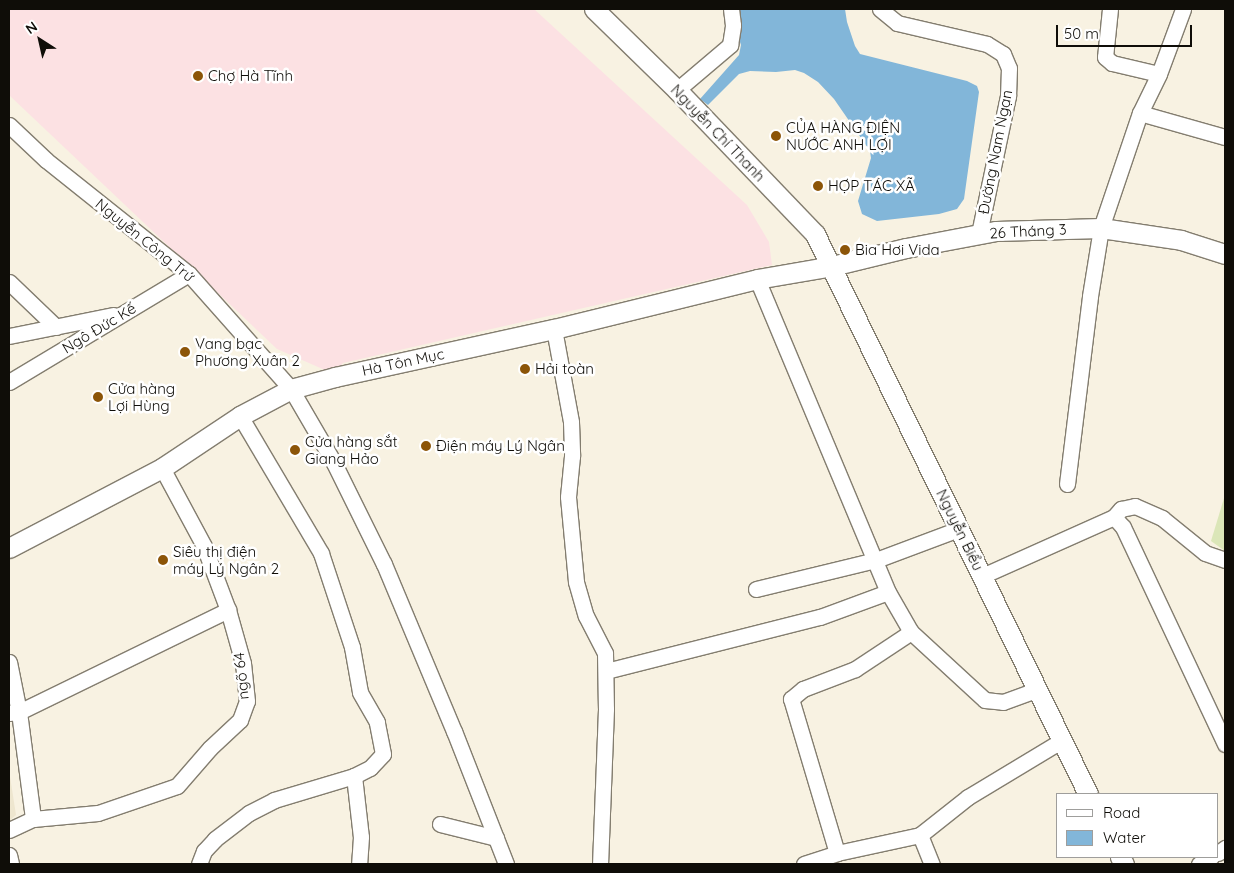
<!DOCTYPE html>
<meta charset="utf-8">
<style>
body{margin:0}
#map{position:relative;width:1234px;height:873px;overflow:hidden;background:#f8f2e2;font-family:Quicksand,sans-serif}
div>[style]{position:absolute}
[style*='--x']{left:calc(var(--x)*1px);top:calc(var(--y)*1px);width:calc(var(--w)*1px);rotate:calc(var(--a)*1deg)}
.commercial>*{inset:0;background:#fce1e3}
.built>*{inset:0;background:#eee6cf}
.green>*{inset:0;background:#dbe6b8}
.water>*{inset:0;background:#82b6d9}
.roads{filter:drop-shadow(1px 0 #837d6f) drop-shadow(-1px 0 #837d6f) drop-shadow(0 1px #837d6f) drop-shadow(0 -1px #837d6f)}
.minor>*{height:15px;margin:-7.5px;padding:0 7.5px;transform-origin:7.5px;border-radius:7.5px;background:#fff}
.tertiary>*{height:19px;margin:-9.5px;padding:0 9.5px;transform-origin:9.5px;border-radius:9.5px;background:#fff}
.dots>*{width:14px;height:14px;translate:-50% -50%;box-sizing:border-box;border:2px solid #fff;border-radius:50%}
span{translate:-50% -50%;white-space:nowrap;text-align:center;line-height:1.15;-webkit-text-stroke:5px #fff;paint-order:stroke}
.poi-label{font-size:15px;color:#0f0d08}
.left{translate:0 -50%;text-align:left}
.street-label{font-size:15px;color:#0f0d08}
.frame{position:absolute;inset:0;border:10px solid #0f0d08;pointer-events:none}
.legend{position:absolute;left:1056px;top:793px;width:162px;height:65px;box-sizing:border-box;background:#fff;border:1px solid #9f9e9c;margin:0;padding:6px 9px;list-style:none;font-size:15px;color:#0f0d08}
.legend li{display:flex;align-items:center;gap:10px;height:25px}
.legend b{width:25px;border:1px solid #9f9e9c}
.north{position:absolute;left:15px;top:15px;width:50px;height:50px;-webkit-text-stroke:4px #fff;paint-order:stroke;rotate:325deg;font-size:14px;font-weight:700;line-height:20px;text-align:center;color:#0f0d08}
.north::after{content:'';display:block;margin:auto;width:18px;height:22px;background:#0f0d08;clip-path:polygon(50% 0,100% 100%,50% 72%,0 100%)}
.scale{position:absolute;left:1056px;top:25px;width:136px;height:22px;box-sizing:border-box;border:2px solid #0f0d08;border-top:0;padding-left:6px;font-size:15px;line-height:18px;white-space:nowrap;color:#0f0d08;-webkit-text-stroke:4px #fff;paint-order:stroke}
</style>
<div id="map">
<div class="commercial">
<i style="clip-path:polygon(9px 9px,534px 9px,747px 205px,769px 242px,772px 265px,343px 363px,334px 374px,277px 349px,9px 95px)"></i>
</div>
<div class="built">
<i style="clip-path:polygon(9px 770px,16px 815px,9px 821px)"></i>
</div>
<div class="green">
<i style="clip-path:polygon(1225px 495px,1225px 551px,1211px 541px)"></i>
</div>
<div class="water">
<i style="clip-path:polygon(733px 9px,845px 9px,847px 22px,855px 46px,860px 54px,967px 81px,977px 86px,979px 92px,964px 199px,957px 209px,939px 214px,877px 221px,862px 214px,858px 201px,871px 158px,870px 151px,834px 99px,818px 82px,804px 73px,795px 70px,776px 72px,750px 71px,739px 74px,708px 105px,700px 99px,739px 55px,741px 45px,735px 27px)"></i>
</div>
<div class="roads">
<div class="minor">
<i style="--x:880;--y:9;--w:22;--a:39"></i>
<i style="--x:897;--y:23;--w:92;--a:13.1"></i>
<i style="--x:987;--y:44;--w:19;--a:32"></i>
<i style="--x:1003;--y:54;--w:15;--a:67"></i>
<i style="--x:1009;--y:68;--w:28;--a:92"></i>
<i style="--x:1008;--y:96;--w:141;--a:101.9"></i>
<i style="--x:1110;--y:9;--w:48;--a:95.9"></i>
<i style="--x:1105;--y:57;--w:9;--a:41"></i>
<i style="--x:1112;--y:63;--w:48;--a:13.2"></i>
<i style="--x:677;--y:90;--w:70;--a:-40.3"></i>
<i style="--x:730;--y:45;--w:20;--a:-81"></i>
<i style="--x:733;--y:25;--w:16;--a:-97"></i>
<i style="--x:1140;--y:113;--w:88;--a:15.8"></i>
<i style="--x:9;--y:125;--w:51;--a:43.4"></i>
<i style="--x:46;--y:160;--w:183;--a:38.6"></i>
<i style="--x:189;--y:274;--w:154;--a:48.4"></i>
<i style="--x:291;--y:389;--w:86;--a:59.8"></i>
<i style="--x:334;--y:463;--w:113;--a:63.7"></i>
<i style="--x:384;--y:564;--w:181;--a:67.3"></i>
<i style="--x:454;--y:731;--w:143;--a:68.6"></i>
<i style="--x:757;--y:279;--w:339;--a:67.3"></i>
<i style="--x:888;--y:592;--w:46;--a:60.1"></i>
<i style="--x:911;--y:632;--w:100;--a:42.6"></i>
<i style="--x:985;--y:700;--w:18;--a:6"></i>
<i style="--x:1003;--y:702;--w:35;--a:-20"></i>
<i style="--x:9;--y:282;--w:65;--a:43.8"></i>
<i style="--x:554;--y:329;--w:95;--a:79.6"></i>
<i style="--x:571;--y:422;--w:34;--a:88"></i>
<i style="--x:572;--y:456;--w:41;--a:95.6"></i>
<i style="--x:568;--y:497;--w:85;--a:84.6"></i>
<i style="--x:576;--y:582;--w:35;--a:74"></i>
<i style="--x:586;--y:616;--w:42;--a:62.8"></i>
<i style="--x:605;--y:653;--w:56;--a:89"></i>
<i style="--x:606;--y:709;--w:155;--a:92.2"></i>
<i style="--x:9;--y:336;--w:106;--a:-11.4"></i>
<i style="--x:9;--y:382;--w:210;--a:-31"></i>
<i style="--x:1067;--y:484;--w:189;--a:-83"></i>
<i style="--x:1090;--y:296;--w:69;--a:-80.8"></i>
<i style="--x:1101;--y:228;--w:121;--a:-71.3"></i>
<i style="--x:1140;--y:113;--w:43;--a:-64"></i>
<i style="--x:1159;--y:74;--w:69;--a:-69.7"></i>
<i style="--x:1114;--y:517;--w:11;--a:-49"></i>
<i style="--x:1121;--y:509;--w:14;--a:-12"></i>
<i style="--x:1135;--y:506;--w:30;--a:24"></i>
<i style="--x:1162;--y:518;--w:55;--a:39.1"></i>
<i style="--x:1205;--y:553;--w:21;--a:19"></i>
<i style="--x:982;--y:576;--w:145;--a:-24.1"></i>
<i style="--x:1114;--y:517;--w:13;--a:48"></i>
<i style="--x:1123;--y:527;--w:240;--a:64.8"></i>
<i style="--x:756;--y:589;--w:123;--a:-13.6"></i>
<i style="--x:876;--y:560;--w:89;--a:-20.5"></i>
<i style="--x:9;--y:662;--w:51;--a:78.7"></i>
<i style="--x:19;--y:712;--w:108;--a:82.5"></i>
<i style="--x:606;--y:671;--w:221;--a:-14.2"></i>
<i style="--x:820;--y:617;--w:72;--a:-20.2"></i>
<i style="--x:9;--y:713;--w:10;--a:-6"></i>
<i style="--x:19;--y:712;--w:233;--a:-26"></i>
<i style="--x:354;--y:776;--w:61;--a:83.5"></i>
<i style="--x:361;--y:837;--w:27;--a:94"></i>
<i style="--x:440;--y:824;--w:58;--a:14"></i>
<i style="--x:9;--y:830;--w:26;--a:-25"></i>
<i style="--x:33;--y:819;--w:65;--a:-5.3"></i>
<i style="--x:98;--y:813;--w:83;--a:-18.9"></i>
<i style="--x:177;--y:786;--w:50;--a:-49"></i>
<i style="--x:210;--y:748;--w:41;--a:-43"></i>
<i style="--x:240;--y:720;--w:20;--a:-70"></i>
<i style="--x:247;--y:701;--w:38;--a:-96"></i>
<i style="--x:243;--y:663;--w:55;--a:-105.8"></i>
<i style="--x:228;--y:610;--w:68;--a:-110.6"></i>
<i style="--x:204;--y:546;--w:89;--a:-118.3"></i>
<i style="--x:920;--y:835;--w:31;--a:68"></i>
<i style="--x:837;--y:853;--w:161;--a:-106.6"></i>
<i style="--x:791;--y:699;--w:16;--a:-40"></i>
<i style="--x:803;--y:689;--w:56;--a:-21"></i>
<i style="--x:855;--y:669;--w:67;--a:-33.5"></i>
<i style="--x:1218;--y:853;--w:9;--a:-36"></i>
<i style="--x:9;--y:855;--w:9;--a:77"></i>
<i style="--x:199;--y:864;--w:14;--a:-69"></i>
<i style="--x:204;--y:851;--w:16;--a:-47"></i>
<i style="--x:215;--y:839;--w:43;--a:-37.4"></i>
<i style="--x:249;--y:813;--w:28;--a:-27"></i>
<i style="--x:274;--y:800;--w:84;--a:-16.7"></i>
<i style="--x:354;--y:776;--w:18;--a:-27"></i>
<i style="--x:370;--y:768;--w:19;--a:-47"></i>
<i style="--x:383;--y:754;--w:33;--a:-101"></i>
<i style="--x:377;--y:722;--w:34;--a:-120"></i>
<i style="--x:360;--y:692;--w:46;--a:-100.1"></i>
<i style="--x:352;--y:647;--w:99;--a:-108.3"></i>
<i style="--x:321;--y:553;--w:159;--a:-120.6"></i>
<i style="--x:804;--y:864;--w:35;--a:-18"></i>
<i style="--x:837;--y:853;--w:85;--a:-12.2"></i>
<i style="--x:920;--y:835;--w:61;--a:-38.4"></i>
<i style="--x:968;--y:797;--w:109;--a:-31.1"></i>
<i style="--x:1199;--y:864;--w:14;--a:-30"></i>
</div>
<div class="tertiary">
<i style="--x:594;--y:9;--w:116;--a:44.3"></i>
<i style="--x:677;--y:90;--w:199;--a:46.2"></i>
<i style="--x:815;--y:234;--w:623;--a:64.01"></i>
<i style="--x:9;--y:548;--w:173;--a:-27.6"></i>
<i style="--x:162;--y:468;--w:94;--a:-33.7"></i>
<i style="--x:240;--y:416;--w:58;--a:-27.9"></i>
<i style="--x:291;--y:389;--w:46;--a:-15.3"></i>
<i style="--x:335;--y:377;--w:224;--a:-12.4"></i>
<i style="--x:554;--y:329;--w:209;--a:-13.8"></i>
<i style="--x:757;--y:279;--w:76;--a:-9.8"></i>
<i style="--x:832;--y:266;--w:76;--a:-13.7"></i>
<i style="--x:906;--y:248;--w:92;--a:-10.7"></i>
<i style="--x:996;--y:231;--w:105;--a:-1.6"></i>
<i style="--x:1101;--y:228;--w:81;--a:8.5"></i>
<i style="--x:1181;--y:240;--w:46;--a:17.7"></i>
<i style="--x:1120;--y:857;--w:8;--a:60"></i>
</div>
</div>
<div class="dots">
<i style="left:198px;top:76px;background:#8c5508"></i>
<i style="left:776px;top:136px;background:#8c5508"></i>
<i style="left:818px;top:186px;background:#8c5508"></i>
<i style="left:845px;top:250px;background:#8c5508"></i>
<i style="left:185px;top:352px;background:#8c5508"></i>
<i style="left:525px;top:369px;background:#8c5508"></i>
<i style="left:98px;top:397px;background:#8c5508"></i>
<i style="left:426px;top:446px;background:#8c5508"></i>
<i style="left:295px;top:450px;background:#8c5508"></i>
<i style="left:163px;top:560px;background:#8c5508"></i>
</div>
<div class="poi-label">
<span class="left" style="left:208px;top:76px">Chợ Hà Tĩnh</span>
<span class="left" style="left:786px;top:136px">CỦA HÀNG ĐIỆN<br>NƯỚC ANH LỢI</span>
<span class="left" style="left:828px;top:186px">HỢP TÁC XÃ</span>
<span class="left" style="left:855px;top:250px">Bia Hơi Vida</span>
<span class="left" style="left:195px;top:352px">Vang bạc<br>Phương Xuân 2</span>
<span class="left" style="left:535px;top:369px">Hải toàn</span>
<span class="left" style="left:108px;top:397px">Cửa hàng<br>Lợi Hùng</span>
<span class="left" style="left:305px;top:450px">Cửa hàng sắt<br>Giang Hảo</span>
<span class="left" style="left:436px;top:446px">Điện máy Lý Ngân</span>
<span class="left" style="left:173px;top:560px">Siêu thị điện<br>máy Lý Ngân 2</span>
</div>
<div class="street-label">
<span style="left:718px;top:133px;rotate:46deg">Nguyễn Chí Thanh</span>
<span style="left:995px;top:152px;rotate:-79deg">Đường Nam Ngạn</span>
<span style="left:1028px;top:231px;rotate:-3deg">26 Tháng 3</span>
<span style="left:145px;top:240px;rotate:39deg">Nguyễn Công Trứ</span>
<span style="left:99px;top:328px;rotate:-31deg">Ngô Đức Kế</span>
<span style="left:403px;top:362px;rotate:-12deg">Hà Tôn Mục</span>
<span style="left:960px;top:530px;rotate:64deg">Nguyễn Biểu</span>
<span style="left:241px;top:676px;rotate:-96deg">ngõ 64</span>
</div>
<div class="frame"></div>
<ul class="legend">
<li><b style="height:6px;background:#fff"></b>Road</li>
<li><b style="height:14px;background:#82b6d9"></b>Water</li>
</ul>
<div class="north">N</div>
<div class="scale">50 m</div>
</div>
